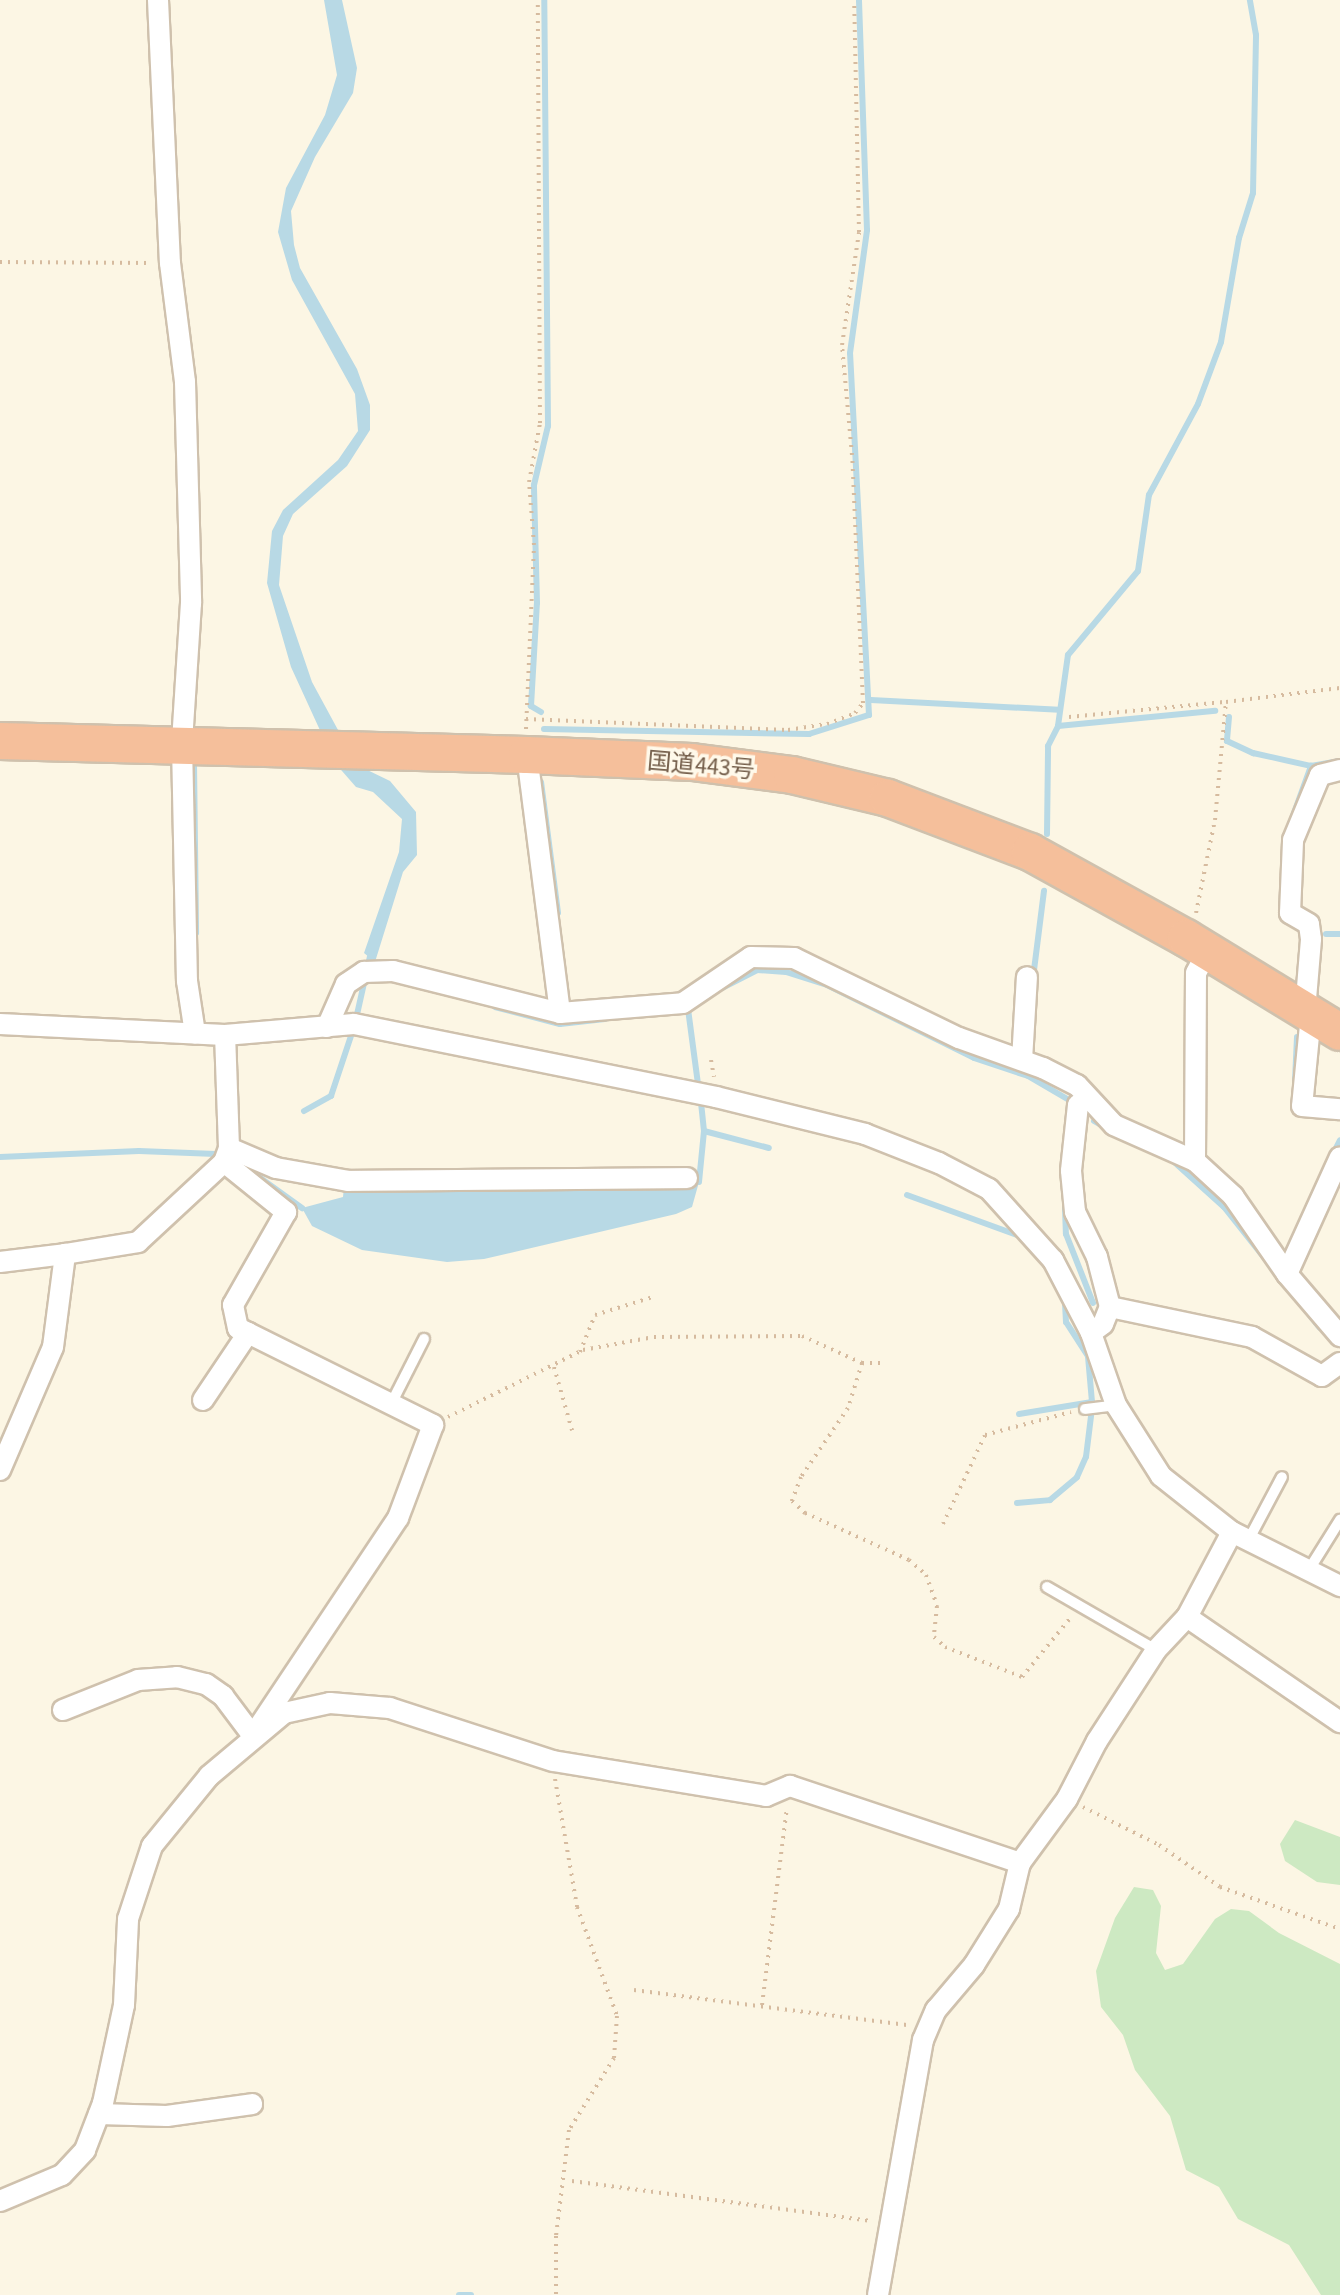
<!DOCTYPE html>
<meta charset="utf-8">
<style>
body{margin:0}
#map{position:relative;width:1340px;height:2295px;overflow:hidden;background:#fcf6e4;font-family:"Source Sans 3","Noto Sans JP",sans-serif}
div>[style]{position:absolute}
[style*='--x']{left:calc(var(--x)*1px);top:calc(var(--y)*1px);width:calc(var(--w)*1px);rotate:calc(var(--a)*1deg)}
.green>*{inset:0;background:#cde9c2}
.water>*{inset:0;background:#b8d9e5}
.stream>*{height:6px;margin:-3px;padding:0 3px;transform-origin:3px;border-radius:3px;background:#b8d9e5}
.path>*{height:4px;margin-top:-2px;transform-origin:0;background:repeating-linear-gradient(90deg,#d6bb9f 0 2px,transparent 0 8px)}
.roads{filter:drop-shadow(2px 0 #cfc1ad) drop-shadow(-2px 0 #cfc1ad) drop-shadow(0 2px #cfc1ad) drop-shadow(0 -2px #cfc1ad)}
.lane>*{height:10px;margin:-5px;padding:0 5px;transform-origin:5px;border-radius:5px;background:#fff}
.street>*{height:20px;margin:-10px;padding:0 10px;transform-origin:10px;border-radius:10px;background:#fff}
.highway>*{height:36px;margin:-18px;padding:0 18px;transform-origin:18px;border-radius:18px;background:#f5bf9b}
span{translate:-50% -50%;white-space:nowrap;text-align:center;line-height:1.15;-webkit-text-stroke:7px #fff9ea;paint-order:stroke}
.street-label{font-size:24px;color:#745e4a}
</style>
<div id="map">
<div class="green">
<i style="clip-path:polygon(1295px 1820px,1340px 1837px,1340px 1885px,1317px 1882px,1285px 1861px,1280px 1844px)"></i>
<i style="clip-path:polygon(1134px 1887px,1153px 1890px,1161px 1906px,1156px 1953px,1165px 1970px,1183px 1964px,1215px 1919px,1231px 1909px,1249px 1911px,1279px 1933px,1340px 1964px,1340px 2295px,1321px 2295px,1289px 2245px,1238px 2219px,1219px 2187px,1186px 2170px,1170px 2116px,1135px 2070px,1123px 2035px,1101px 2007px,1096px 1971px,1115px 1918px)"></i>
</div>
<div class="water">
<i style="clip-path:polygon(324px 0,342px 0,357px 68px,353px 93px,315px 157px,291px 211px,294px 245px,300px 268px,357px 369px,370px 405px,370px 430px,347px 466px,293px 514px,283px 536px,279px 585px,312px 682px,357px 765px,390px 781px,416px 812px,417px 855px,403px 872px,375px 962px,364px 953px,399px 852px,402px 819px,373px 792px,356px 787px,335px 763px,291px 667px,267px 583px,272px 531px,283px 510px,338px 460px,358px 431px,355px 394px,292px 280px,278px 232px,286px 188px,325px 115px,337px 75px)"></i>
<i style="clip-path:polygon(699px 1182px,692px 1207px,676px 1214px,484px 1259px,447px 1262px,362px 1250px,312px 1226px,302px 1208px,343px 1197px,344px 1187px)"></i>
</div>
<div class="stream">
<i style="--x:871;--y:700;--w:188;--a:3"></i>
<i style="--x:541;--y:712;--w:12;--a:-149"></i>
<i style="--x:531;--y:706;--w:103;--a:-86.7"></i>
<i style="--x:537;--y:603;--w:118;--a:-91.5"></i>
<i style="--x:534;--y:485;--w:61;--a:-76.7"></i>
<i style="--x:548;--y:426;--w:426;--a:-90.5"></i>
<i style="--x:1229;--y:717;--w:24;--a:95"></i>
<i style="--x:1227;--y:741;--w:29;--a:25"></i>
<i style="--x:1253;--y:753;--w:59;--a:12.6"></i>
<i style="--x:1311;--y:766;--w:29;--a:-10"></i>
<i style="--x:1058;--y:726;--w:158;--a:-5.5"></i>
<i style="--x:544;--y:729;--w:265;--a:1.1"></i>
<i style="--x:809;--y:734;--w:63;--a:-17.6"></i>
<i style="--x:869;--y:715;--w:362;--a:-93"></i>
<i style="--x:850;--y:353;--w:124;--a:-82.1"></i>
<i style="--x:867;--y:230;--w:230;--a:-92"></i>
<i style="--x:194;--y:763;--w:170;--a:89.3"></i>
<i style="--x:541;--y:782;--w:132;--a:82.6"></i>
<i style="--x:1047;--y:834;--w:88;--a:-89.3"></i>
<i style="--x:1048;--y:746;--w:22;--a:-63"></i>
<i style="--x:1058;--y:726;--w:72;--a:-82"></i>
<i style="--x:1068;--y:655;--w:109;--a:-50.2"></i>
<i style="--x:1138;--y:571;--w:77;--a:-81.8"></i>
<i style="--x:1149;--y:495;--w:103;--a:-61.7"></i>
<i style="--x:1198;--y:404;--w:66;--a:-69.6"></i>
<i style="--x:1221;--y:342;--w:106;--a:-80.2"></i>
<i style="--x:1239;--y:238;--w:47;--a:-72.7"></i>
<i style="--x:1253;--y:193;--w:158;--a:-88.9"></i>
<i style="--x:1256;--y:35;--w:36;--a:-100"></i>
<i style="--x:1285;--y:838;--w:77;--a:-70.1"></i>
<i style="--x:1326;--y:934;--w:14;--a:0"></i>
<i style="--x:1033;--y:978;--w:88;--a:-82.8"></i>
<i style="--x:722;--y:988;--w:39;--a:-27"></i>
<i style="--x:757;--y:970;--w:29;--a:4"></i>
<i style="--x:786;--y:972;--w:43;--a:17.6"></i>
<i style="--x:827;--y:985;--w:164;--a:26.4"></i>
<i style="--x:974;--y:1058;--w:57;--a:18.4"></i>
<i style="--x:1028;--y:1076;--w:48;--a:30.3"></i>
<i style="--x:1069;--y:1100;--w:9;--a:84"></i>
<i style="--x:495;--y:1007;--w:67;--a:14.7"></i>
<i style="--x:560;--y:1024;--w:45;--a:-6.3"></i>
<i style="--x:688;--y:1009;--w:76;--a:82.4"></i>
<i style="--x:356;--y:1019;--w:69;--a:-77.4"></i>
<i style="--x:1295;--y:1081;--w:44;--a:-87.4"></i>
<i style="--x:304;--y:1111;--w:31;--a:-29"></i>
<i style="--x:331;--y:1096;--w:70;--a:-71.6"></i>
<i style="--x:1094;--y:1121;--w:13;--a:29"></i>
<i style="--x:704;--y:1131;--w:67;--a:14.7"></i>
<i style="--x:1334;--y:1152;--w:13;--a:-63"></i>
<i style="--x:0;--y:1157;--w:139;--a:-2.5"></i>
<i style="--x:139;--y:1151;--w:77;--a:2.2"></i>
<i style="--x:1172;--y:1160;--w:70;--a:42.1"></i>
<i style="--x:1224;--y:1207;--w:154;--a:51.6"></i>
<i style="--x:252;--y:1172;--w:62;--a:35.8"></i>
<i style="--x:699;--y:1182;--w:51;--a:-84.4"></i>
<i style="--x:704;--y:1131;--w:28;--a:-96"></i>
<i style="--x:907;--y:1195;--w:126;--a:20"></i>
<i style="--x:1065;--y:1208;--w:26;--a:88"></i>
<i style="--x:1066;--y:1234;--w:74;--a:68.6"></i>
<i style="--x:1019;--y:1414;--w:74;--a:-9.3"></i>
<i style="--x:1092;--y:1402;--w:46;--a:-95"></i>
<i style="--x:1088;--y:1356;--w:40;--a:-122.9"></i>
<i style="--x:1066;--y:1322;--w:22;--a:-93"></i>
<i style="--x:1017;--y:1503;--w:33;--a:-5"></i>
<i style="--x:1050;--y:1500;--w:35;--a:-40"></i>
<i style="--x:1077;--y:1477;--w:22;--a:-66"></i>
<i style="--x:1086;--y:1457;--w:49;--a:-83"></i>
<i style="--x:459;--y:2295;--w:12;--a:0"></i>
</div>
<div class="path">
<i style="--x:0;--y:262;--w:152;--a:0.4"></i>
<i style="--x:1069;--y:717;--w:158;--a:-5.5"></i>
<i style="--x:526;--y:719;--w:262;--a:2.4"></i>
<i style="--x:788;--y:730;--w:39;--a:-9"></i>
<i style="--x:827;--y:724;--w:30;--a:-21"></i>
<i style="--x:855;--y:713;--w:13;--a:-51"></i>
<i style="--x:863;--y:703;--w:248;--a:-92.5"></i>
<i style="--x:852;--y:455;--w:110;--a:-95.2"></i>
<i style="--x:842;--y:345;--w:114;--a:-81.4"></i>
<i style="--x:859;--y:232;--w:232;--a:-91.2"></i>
<i style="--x:526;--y:729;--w:184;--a:-87.5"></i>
<i style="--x:534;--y:545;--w:63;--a:-94.5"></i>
<i style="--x:529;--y:482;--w:60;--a:-79.4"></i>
<i style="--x:540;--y:423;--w:423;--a:-90.3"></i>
<i style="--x:1196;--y:913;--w:95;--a:-78.5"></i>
<i style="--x:1215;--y:820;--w:119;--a:-84.7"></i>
<i style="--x:1226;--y:702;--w:115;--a:-7"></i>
<i style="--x:711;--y:1060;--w:17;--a:80"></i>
<i style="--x:580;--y:1352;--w:40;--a:-68"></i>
<i style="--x:595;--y:1315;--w:61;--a:-17.2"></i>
<i style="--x:862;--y:1363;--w:47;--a:107.3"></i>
<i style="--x:848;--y:1408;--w:83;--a:124.3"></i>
<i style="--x:801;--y:1477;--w:26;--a:111"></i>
<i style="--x:792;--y:1501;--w:18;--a:43"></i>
<i style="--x:805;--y:1513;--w:114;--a:24.3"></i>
<i style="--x:909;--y:1560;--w:23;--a:41"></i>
<i style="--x:926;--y:1575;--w:33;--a:70"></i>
<i style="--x:937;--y:1606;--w:31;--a:96"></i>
<i style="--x:934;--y:1637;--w:15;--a:42"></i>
<i style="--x:945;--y:1647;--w:83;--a:21.3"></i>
<i style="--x:1022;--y:1677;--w:79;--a:-50.7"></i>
<i style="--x:554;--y:1367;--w:66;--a:74.1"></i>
<i style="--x:448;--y:1417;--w:151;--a:-26.4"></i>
<i style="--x:583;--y:1350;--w:72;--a:-10.4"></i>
<i style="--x:654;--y:1337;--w:148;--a:-0.4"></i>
<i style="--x:802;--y:1336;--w:66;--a:24.2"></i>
<i style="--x:862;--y:1363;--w:20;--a:0"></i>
<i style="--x:943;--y:1524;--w:98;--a:-64.7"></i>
<i style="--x:985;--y:1435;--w:89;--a:-15"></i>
<i style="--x:555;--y:1779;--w:130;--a:80.2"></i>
<i style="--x:577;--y:1907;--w:116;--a:69.8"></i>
<i style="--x:617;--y:2016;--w:42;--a:94.1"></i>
<i style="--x:614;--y:2058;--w:85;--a:122"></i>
<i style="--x:569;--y:2130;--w:107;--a:97"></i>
<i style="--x:556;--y:2236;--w:59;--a:90"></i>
<i style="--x:1083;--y:1807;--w:85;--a:26.6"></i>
<i style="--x:1159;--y:1845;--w:74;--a:34.5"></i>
<i style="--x:1220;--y:1887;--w:127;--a:19.3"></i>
<i style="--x:634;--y:1990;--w:277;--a:7.3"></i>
<i style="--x:762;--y:2005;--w:199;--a:-82.8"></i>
<i style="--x:572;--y:2181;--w:302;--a:7.6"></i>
</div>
<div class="roads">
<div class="lane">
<i style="--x:391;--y:1404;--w:73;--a:-63.1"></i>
<i style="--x:1085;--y:1409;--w:31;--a:-7"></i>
<i style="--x:1249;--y:1539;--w:70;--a:-62"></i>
<i style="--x:1310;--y:1568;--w:57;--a:-58"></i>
<i style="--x:1047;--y:1587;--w:126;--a:30"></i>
</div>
<div class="street">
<i style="--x:158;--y:0;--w:263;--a:87.4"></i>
<i style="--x:170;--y:263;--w:120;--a:82.8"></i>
<i style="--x:185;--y:382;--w:221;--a:88.4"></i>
<i style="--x:191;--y:603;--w:141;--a:93.7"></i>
<i style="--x:182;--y:744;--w:237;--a:88.8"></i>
<i style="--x:187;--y:981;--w:53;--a:81.3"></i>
<i style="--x:527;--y:755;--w:260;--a:82.7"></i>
<i style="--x:1305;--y:1011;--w:72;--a:-85.2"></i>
<i style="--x:1311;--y:939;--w:15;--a:-98"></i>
<i style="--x:1309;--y:924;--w:22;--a:-150"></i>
<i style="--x:1290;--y:913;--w:73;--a:-87.6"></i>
<i style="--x:1293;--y:840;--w:70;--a:-67.4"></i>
<i style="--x:1320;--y:775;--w:21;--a:-14"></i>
<i style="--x:1311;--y:1015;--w:91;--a:95.6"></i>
<i style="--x:1302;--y:1106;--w:38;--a:5"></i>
<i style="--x:0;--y:1024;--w:225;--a:2.8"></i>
<i style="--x:225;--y:1035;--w:129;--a:-4.9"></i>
<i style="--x:354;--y:1024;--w:369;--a:11.4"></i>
<i style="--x:716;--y:1097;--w:154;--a:13.9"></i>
<i style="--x:865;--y:1134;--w:79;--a:21.4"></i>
<i style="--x:939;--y:1163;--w:56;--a:27.5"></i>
<i style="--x:989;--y:1189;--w:96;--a:48"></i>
<i style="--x:1053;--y:1260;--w:82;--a:62.5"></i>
<i style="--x:1091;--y:1333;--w:76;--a:70.9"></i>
<i style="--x:1116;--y:1405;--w:84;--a:57.6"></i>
<i style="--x:1161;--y:1476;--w:90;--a:38.3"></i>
<i style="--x:1232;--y:1532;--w:121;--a:26.6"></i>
<i style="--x:327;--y:1027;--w:47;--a:-66.2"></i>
<i style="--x:346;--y:984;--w:22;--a:-34"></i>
<i style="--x:364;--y:972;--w:29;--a:-2"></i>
<i style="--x:393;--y:971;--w:172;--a:14.1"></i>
<i style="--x:560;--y:1013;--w:123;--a:-4.6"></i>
<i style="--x:683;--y:1003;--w:82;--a:-34.1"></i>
<i style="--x:751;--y:957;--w:43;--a:1.3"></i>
<i style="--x:794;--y:958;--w:183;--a:25.9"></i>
<i style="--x:959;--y:1038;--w:89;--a:19.7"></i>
<i style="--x:1043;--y:1068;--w:38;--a:27"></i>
<i style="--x:1077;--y:1085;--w:54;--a:47.2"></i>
<i style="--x:1114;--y:1125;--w:89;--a:24"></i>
<i style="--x:1195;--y:1161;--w:52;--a:42.6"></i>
<i style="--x:1233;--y:1196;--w:95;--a:55.3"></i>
<i style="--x:1287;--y:1274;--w:82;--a:49.5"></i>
<i style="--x:1022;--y:1060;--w:83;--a:-86.6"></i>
<i style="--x:1086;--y:1099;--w:10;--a:143"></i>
<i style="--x:1078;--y:1105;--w:66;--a:96.1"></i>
<i style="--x:1071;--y:1171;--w:41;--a:84.4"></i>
<i style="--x:1075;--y:1212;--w:50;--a:63.9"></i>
<i style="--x:1097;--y:1257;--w:52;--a:75.4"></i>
<i style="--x:229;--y:1148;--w:51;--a:23.1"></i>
<i style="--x:276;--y:1168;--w:73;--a:10.2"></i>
<i style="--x:348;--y:1181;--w:339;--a:-0.5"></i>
<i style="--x:1195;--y:1161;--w:188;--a:-89.7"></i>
<i style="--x:1196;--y:973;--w:24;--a:-62"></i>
<i style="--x:224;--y:1162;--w:80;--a:38.9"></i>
<i style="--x:286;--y:1212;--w:107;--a:119.7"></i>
<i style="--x:233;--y:1305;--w:24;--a:78"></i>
<i style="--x:238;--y:1328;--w:218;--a:26.4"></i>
<i style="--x:433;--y:1425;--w:99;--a:110.6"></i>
<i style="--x:398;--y:1518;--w:249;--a:123.7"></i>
<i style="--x:0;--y:1262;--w:65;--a:-7"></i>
<i style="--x:1287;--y:1274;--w:128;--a:-65.6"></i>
<i style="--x:1091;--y:1333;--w:15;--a:-37"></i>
<i style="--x:1103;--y:1324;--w:18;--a:-68"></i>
<i style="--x:1110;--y:1307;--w:145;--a:11.9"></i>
<i style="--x:1252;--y:1337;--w:80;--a:29.1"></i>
<i style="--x:1322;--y:1376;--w:22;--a:-36"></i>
<i style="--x:203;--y:1400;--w:81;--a:-56.1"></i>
<i style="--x:0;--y:1470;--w:134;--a:-66.7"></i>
<i style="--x:53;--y:1347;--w:94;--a:-82.6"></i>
<i style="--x:65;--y:1254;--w:74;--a:-9.3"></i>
<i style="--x:138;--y:1242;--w:117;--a:-42.9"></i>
<i style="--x:224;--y:1162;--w:15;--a:-70"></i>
<i style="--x:229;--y:1148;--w:113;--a:-92"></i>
<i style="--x:1187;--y:1617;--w:186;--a:34.5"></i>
<i style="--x:63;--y:1710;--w:81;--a:-21.8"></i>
<i style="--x:138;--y:1680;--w:39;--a:-4"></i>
<i style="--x:177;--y:1677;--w:30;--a:14"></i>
<i style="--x:206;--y:1684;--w:21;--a:35"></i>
<i style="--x:223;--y:1696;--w:50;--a:53.1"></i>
<i style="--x:99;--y:2114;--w:68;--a:1.7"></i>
<i style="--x:167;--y:2116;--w:86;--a:-8"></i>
<i style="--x:0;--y:2201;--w:67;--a:-22.8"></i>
<i style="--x:62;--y:2175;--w:34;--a:-47"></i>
<i style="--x:85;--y:2150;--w:50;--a:-69"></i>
<i style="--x:103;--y:2103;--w:100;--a:-77.9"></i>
<i style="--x:124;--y:2005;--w:86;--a:-87.3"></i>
<i style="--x:128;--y:1919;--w:77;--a:-71.8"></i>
<i style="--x:152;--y:1846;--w:90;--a:-50.8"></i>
<i style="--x:209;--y:1776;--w:98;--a:-40"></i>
<i style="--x:284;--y:1713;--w:47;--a:-12.3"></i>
<i style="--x:330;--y:1703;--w:60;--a:4.8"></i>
<i style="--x:390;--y:1708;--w:171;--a:18"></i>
<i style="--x:553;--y:1761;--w:216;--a:9.3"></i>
<i style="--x:766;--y:1796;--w:26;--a:-23"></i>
<i style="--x:790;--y:1786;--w:243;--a:18.5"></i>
<i style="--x:1020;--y:1863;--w:79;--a:-53.7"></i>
<i style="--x:1067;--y:1799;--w:65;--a:-62.7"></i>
<i style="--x:1097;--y:1741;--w:108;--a:-57"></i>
<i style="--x:1156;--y:1650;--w:45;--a:-46.8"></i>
<i style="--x:1187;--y:1617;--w:96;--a:-62.1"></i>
<i style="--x:878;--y:2295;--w:259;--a:-80"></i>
<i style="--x:923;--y:2040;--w:33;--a:-67"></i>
<i style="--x:936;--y:2010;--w:59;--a:-49.8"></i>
<i style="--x:974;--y:1965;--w:66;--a:-58"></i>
<i style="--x:1009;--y:1909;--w:47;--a:-76.6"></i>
</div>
<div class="highway">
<i style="--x:0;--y:741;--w:527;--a:1.52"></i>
<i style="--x:527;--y:755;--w:165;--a:2.4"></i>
<i style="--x:692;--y:762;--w:101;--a:7.4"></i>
<i style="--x:792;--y:775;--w:99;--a:13.5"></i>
<i style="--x:888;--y:798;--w:152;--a:20.8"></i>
<i style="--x:1030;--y:852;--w:178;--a:28.9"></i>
<i style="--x:1186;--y:938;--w:180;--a:31.4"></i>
</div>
</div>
<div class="street-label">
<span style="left:701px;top:766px;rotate:5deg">国道443号</span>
</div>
</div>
